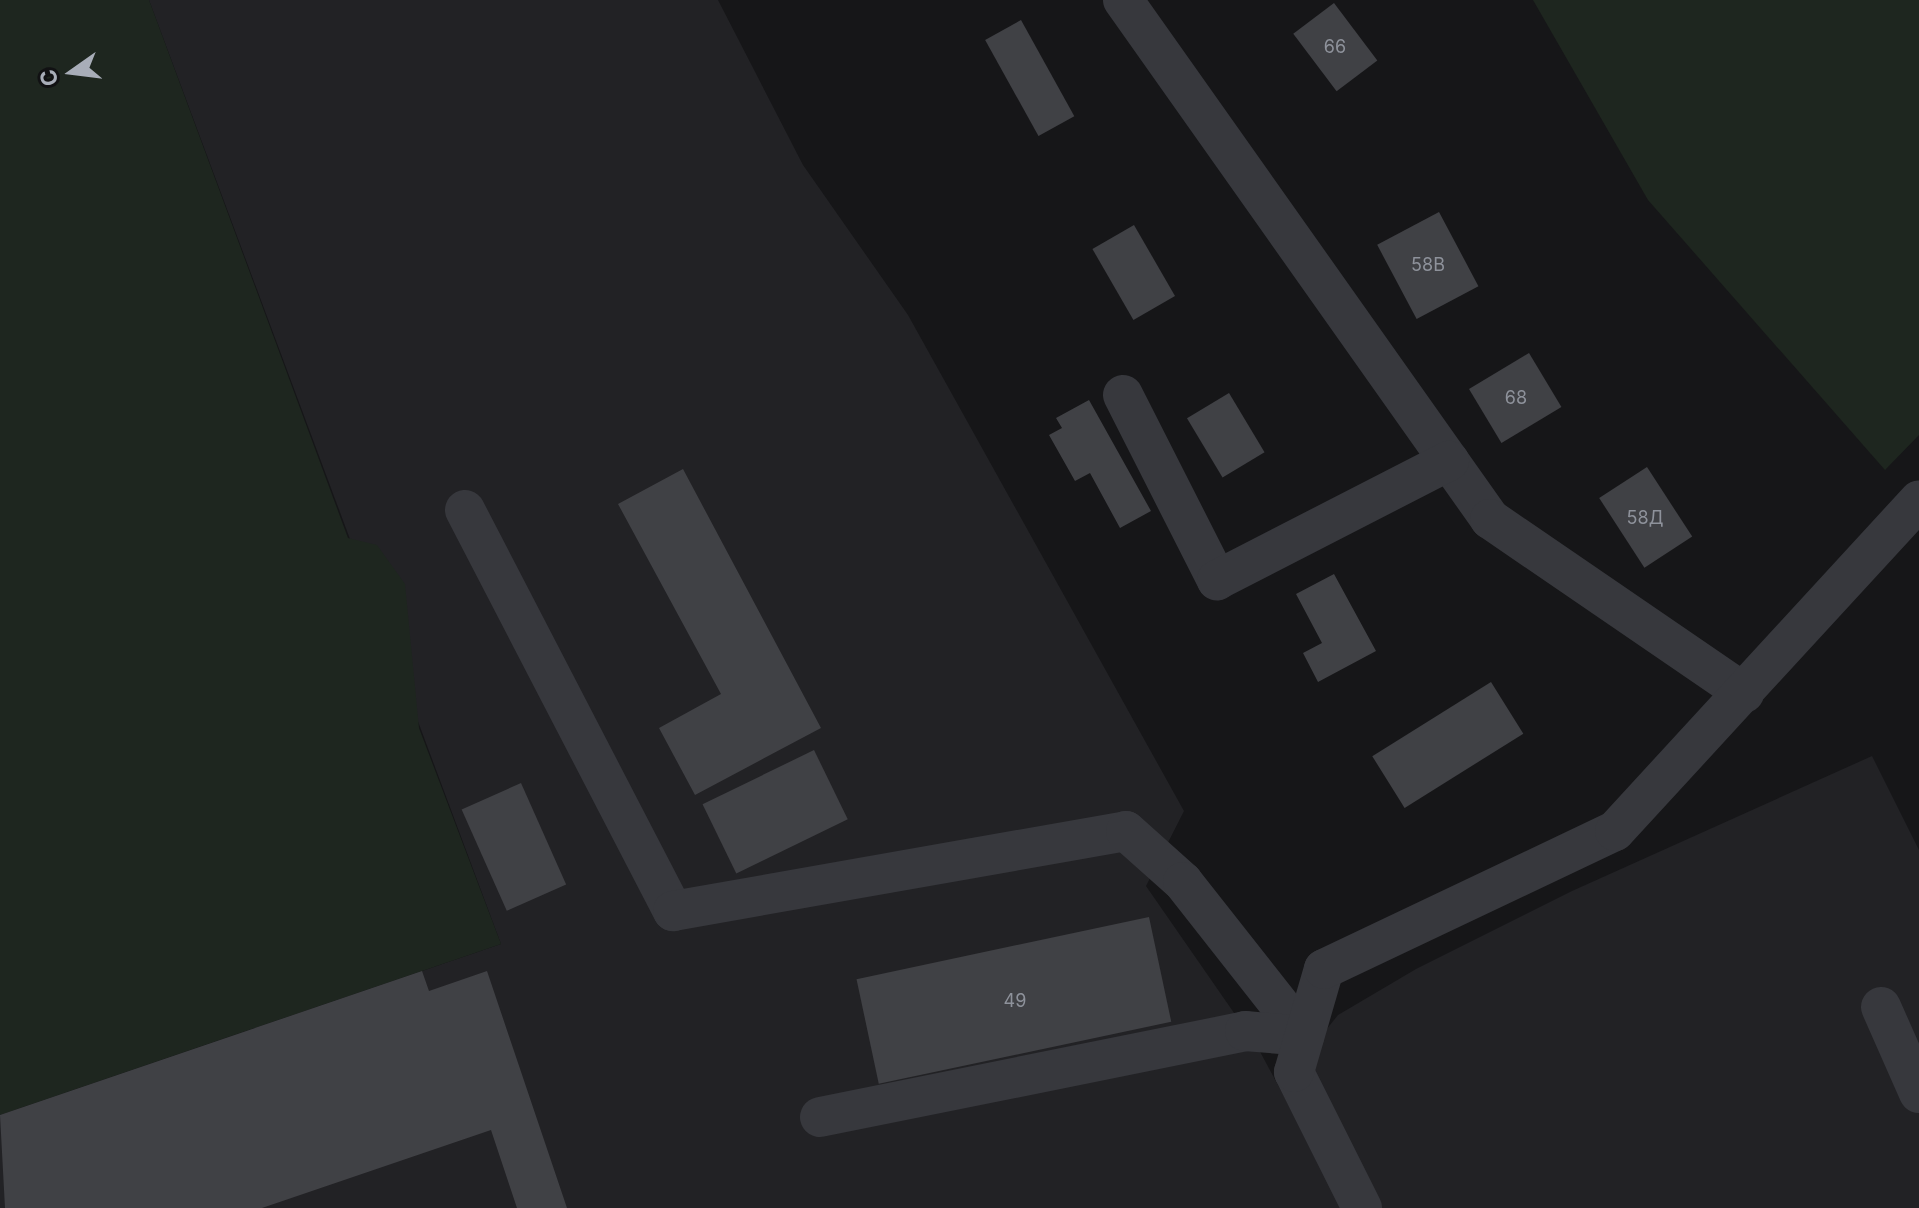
<!DOCTYPE html>
<meta charset="utf-8">
<style>
body{margin:0}
#map{position:relative;width:1919px;height:1208px;overflow:hidden;background:#161618;font-family:Inter,sans-serif}
div>[style]{position:absolute}
[style*='--x']{left:calc(var(--x)*1px);top:calc(var(--y)*1px);width:calc(var(--w)*1px);rotate:calc(var(--a)*1deg)}
.built>*{inset:0;background:#222225}
.green>*{inset:0;background:#1e261f}
.building>*{inset:0;background:#404145;transform-origin:0 0}
.minor>*{height:40px;margin:-20px;padding:0 20px;transform-origin:20px;border-radius:20px;background:#37383d}
span{translate:-50% -50%;white-space:nowrap;text-align:center;line-height:1.15;-webkit-text-stroke:6px #111113;paint-order:stroke}
.number-label{font-size:18px;color:#8e929b}
.number-label span{-webkit-text-stroke-width:0}
.north{position:absolute;left:32px;top:32px;width:80px;height:80px;-webkit-text-stroke:6px #111113;paint-order:stroke;rotate:256deg;font-size:22px;font-weight:700;line-height:32px;text-align:center;color:#a8adb8}
.north::after{content:'';display:block;margin:auto;width:28px;height:36px;background:#a8adb8;clip-path:polygon(50% 0,100% 100%,50% 72%,0 100%)}
</style>
<div id="map">
<div class="built">
<i style="clip-path:polygon(149px 0,718px 0,803px 165px,908px 315px,1184px 811px,1146px 886px,1257px 1046px,1344px 1208px,0 1208px,0 1115px,501px 944px)"></i>
<i style="clip-path:polygon(1872px 756px,1919px 850px,1919px 1208px,1378px 1208px,1310px 1073px,1318px 1040px,1338px 1015px,1416px 969px,1572px 891px)"></i>
</div>
<div class="green">
<i style="clip-path:polygon(0 0,149px 0,348px 538px,377px 545px,405px 584px,419px 728px,501px 944px,0 1115px)"></i>
<i style="clip-path:polygon(1533px 0,1919px 0,1919px 435px,1885px 470px,1648px 200px)"></i>
</div>
<div class="building">
<i style="left:1334px;top:3px;width:72px;height:51px;rotate:53deg"></i>
<i style="left:1021px;top:20px;width:110px;height:41px;rotate:61deg"></i>
<i style="left:1439px;top:212px;width:84px;height:70px;rotate:62deg"></i>
<i style="left:1134px;top:225px;width:82px;height:48px;rotate:60deg"></i>
<i style="left:1529px;top:353px;width:63px;height:70px;rotate:59deg"></i>
<i style="left:1229px;top:393px;width:69px;height:49px;rotate:59deg"></i>
<i style="clip-path:polygon(1089px 400px,1151px 511px,1120px 528px,1090px 473px,1075px 481px,1049px 435px,1062px 428px,1056px 418px)"></i>
<i style="left:1647px;top:467px;width:83px;height:57px;rotate:57deg"></i>
<i style="clip-path:polygon(683px 469px,821px 728px,695px 795px,659px 728px,721px 694px,618px 504px)"></i>
<i style="clip-path:polygon(1334px 574px,1376px 651px,1318px 682px,1303px 653px,1322px 643px,1296px 594px)"></i>
<i style="left:1491px;top:682px;width:61px;height:140px;rotate:58deg"></i>
<i style="left:814px;top:750px;width:77px;height:124px;rotate:64deg"></i>
<i style="left:521px;top:783px;width:111px;height:65px;rotate:66deg"></i>
<i style="left:1149px;top:917px;width:107px;height:299px;rotate:78deg"></i>
<i style="clip-path:polygon(422px 971px,429px 991px,487px 971px,567px 1208px,517px 1208px,491px 1130px,262px 1208px,5px 1208px,0 1115px)"></i>
</div>
<div class="minor">
<i style="--x:1123;--y:0;--w:636;--a:54.73"></i>
<i style="--x:1490;--y:519;--w:308;--a:34.4"></i>
<i style="--x:1123;--y:395;--w:208;--a:63.1"></i>
<i style="--x:1217;--y:580;--w:261;--a:-27.2"></i>
<i style="--x:465;--y:510;--w:452;--a:62.6"></i>
<i style="--x:673;--y:911;--w:460;--a:-10"></i>
<i style="--x:1126;--y:831;--w:76;--a:41.8"></i>
<i style="--x:1183;--y:882;--w:196;--a:51.8"></i>
<i style="--x:1881;--y:1007;--w:94;--a:66.2"></i>
<i style="--x:820;--y:1117;--w:434;--a:-11.4"></i>
<i style="--x:1245;--y:1031;--w:59;--a:4.8"></i>
<i style="--x:1362;--y:1208;--w:152;--a:-116.6"></i>
<i style="--x:1294;--y:1072;--w:107;--a:-73.8"></i>
<i style="--x:1324;--y:969;--w:322;--a:-25.4"></i>
<i style="--x:1615;--y:831;--w:449;--a:-47.4"></i>
</div>
<div class="number-label">
<span style="left:1335px;top:47px">66</span>
<span style="left:1428px;top:265px">58В</span>
<span style="left:1516px;top:398px">68</span>
<span style="left:1645px;top:518px">58Д</span>
<span style="left:1015px;top:1001px">49</span>
</div>
<div class="north">С</div>
</div>
